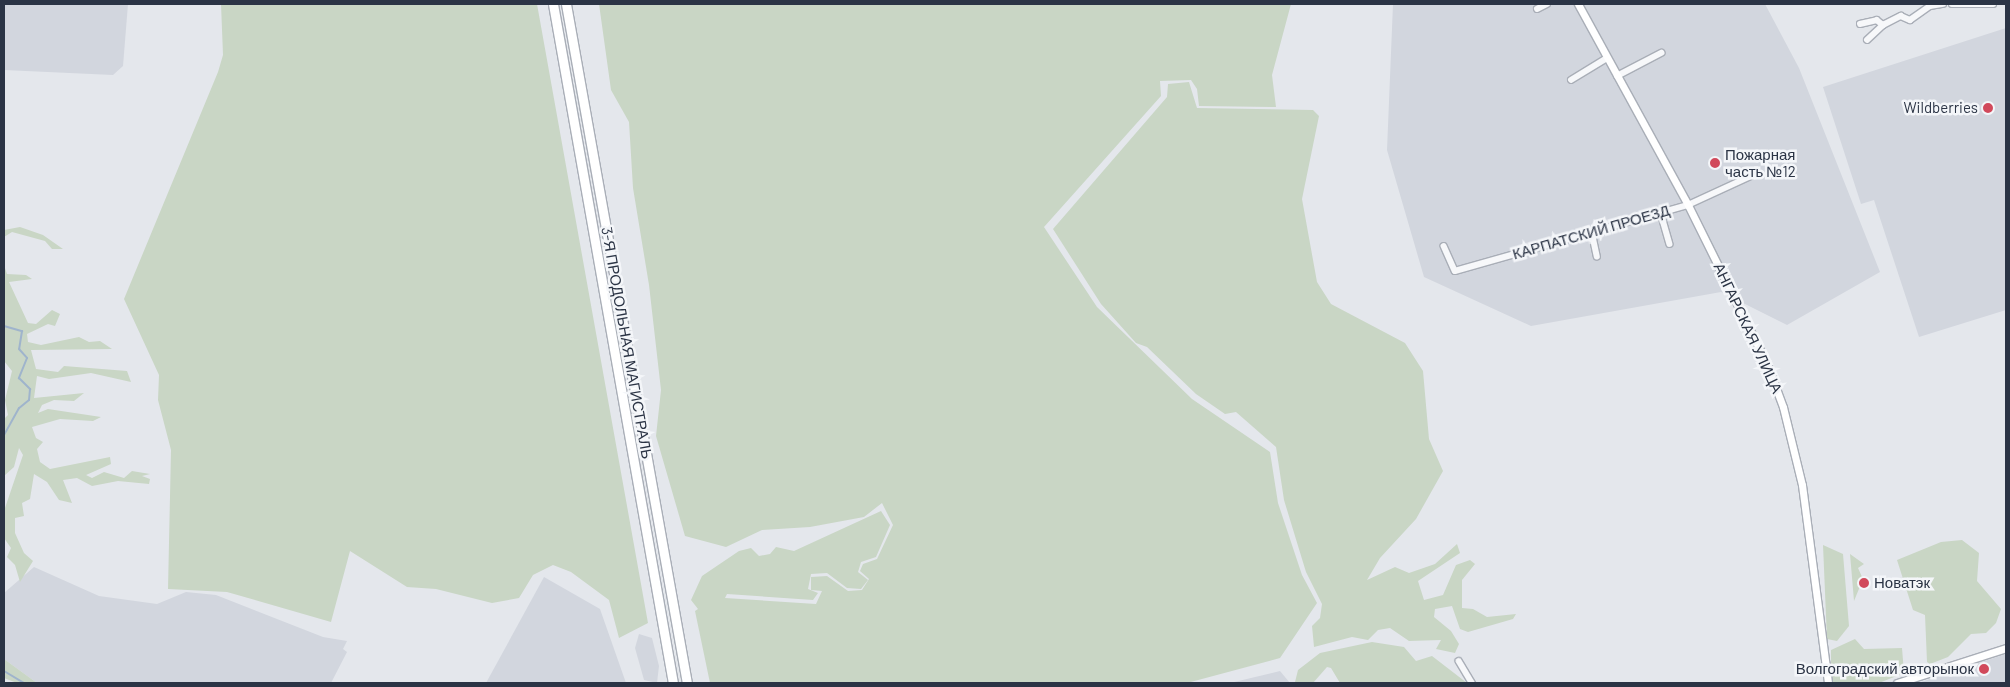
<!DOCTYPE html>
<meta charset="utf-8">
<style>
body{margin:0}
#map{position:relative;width:2010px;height:687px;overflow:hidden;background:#e4e7ec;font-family:Barlow,sans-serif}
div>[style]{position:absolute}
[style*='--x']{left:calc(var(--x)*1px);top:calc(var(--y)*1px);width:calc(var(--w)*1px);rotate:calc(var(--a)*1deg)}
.built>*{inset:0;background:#d2d6de}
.green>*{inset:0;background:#c9d6c5}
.stream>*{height:2px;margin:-1px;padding:0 1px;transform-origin:1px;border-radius:1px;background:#9fb4cc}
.roads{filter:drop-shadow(1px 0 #a9aeb7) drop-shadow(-1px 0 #a9aeb7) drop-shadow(0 1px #a9aeb7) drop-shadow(0 -1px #a9aeb7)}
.minor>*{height:5.5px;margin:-2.75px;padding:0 2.75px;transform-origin:2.75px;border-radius:2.75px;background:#f7f8fa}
.major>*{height:7px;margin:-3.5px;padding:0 3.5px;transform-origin:3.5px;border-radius:3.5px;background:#fff}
.highway>*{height:9px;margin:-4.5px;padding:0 4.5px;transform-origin:4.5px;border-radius:4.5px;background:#fff}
.dots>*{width:14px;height:14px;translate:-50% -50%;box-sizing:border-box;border:2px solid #f4f6f9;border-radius:50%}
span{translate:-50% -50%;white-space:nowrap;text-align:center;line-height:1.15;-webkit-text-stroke:5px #f4f6f9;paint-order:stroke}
.poi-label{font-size:15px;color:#2b3445}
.right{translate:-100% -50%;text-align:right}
.left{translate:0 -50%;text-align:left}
.street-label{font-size:15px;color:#2b3445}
.frame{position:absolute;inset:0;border:5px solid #2b3445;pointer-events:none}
</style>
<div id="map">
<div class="built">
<i style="clip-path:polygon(4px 4px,128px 4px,123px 66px,113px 75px,4px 70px)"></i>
<i style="clip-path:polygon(1393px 4px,1765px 4px,1799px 68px,1880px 272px,1787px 325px,1721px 292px,1531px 326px,1424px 277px,1387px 150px)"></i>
<i style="clip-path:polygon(2006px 28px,2006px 310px,1919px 337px,1874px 200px,1861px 204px,1823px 87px)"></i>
<i style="clip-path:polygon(34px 567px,99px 596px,157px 604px,186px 592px,216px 595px,323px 637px,347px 641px,343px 649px,347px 652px,331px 683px,37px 683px,4px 659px,4px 593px)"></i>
<i style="clip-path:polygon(544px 577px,600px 609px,626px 683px,486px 683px)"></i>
<i style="clip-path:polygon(639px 634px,652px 638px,659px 666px,657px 683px,644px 680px,635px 648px)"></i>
<i style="clip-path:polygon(2006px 654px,2006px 683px,1918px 683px)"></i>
<i style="clip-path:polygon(1280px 671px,1290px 683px,1230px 683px)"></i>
</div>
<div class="green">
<i style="clip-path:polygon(221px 4px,537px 4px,648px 623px,619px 638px,609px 600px,571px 572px,553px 565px,533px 575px,519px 598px,492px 603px,436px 589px,407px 587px,350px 551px,331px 622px,227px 592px,168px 589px,171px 450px,158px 400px,159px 375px,124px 299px,218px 72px,223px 55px)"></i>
<i style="clip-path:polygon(599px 4px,1291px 4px,1272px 75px,1276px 107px,1199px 106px,1197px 89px,1191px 80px,1160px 81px,1161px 96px,1044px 227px,1097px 307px,1192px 399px,1270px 452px,1278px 503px,1302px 575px,1317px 603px,1280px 658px,1187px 683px,710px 683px,695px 611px,698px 609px,691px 600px,702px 576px,739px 551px,751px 548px,759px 556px,770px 554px,776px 547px,794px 551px,881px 511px,890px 525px,876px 557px,861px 562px,858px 572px,868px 580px,861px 589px,847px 588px,827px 573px,811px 574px,808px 589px,818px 593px,813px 600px,727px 594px,725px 598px,816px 604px,822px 591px,811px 590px,811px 577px,827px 576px,848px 591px,862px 590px,869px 579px,860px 571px,863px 564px,877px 559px,893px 525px,882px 503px,864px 517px,810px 527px,762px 530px,726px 547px,685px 536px,656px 436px,661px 390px,649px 285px,633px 188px,629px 122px,611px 90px)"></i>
<i style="clip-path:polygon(1189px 82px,1197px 108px,1313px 110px,1319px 116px,1302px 199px,1317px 282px,1331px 304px,1405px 343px,1423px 371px,1429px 439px,1443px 471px,1416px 519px,1380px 558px,1367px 580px,1395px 567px,1409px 573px,1435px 564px,1457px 544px,1460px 553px,1418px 581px,1424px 600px,1443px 595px,1456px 565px,1470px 560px,1475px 564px,1462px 580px,1462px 608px,1473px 609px,1487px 617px,1516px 614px,1513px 619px,1468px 632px,1460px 629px,1452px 606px,1435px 609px,1434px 617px,1451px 631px,1459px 644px,1455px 653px,1436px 649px,1441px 640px,1409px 641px,1390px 628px,1378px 630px,1368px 640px,1352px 637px,1314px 647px,1312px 626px,1320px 618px,1322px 604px,1306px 572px,1284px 500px,1276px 447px,1236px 412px,1225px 414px,1196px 394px,1147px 347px,1136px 343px,1101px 304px,1053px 229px,1167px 97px,1168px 84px)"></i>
<i style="clip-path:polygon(20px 227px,43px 235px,63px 249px,52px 249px,45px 241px,12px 232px,4px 237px,4px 230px)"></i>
<i style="clip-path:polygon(4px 265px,7px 274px,26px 275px,32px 279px,9px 282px,28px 323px,36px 324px,52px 310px,60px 314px,55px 326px,48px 324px,27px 334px,28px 342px,41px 345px,79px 337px,89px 342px,100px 341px,112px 349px,31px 350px,36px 369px,58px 372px,64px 366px,127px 371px,131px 382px,91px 373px,49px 379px,37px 376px,34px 398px,84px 393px,74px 401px,54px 400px,42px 405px,38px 413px,48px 409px,101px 417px,93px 421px,60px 419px,32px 427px,36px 438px,43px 442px,37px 449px,40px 462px,50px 469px,110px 457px,111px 464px,86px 475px,92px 478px,104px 472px,124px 478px,132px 471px,150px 474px,142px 476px,150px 479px,149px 484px,118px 481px,92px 486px,77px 478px,63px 480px,72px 503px,59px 500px,47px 482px,34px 474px,30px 499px,22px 503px,24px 516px,15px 518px,15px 533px,24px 553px,33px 561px,20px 582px,15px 565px,7px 557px,11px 548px,4px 538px,4px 511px,23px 455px,19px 448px,14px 467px,4px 476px,4px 419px,8px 415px,5px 400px,12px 371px,4px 361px)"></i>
<i style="clip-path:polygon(1962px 540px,1979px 553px,1977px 581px,2001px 609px,1996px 623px,1986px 633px,1971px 634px,1948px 657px,1930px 664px,1927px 662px,1925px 615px,1913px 610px,1897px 560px,1941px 542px)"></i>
<i style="clip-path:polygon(1823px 545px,1843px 554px,1849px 626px,1837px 641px,1827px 639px)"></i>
<i style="clip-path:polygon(1850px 554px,1864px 564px,1858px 568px,1863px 579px,1854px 601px)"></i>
<i style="clip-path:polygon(1855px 639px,1864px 649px,1902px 648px,1904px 673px,1879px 683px,1831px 683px,1831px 650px)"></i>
<i style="clip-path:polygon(1372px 642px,1404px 647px,1416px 661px,1432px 656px,1467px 683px,1340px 683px,1331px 668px,1327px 667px,1313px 683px,1295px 682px,1298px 670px,1320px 653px)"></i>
<i style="clip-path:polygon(4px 659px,37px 683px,17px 683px,4px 678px)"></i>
</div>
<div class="stream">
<i style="--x:4;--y:326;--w:19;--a:16"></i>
<i style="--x:22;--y:331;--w:18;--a:99"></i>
<i style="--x:19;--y:349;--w:12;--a:48"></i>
<i style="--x:27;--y:358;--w:22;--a:112"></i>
<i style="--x:19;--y:378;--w:16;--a:45"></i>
<i style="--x:30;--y:389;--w:11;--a:95"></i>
<i style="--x:29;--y:400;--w:13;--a:141"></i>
<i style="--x:19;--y:408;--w:31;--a:119"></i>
<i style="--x:4;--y:671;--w:23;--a:31"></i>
</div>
<div class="roads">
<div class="minor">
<i style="--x:1952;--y:4;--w:41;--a:0"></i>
<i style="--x:1537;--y:9;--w:11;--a:-27"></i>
<i style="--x:1860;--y:24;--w:17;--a:-13"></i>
<i style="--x:1877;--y:20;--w:8;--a:40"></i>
<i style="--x:1867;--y:40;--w:22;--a:-43"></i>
<i style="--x:1883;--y:25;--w:20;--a:-27"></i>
<i style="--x:1901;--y:16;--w:10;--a:24"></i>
<i style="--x:1910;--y:20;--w:24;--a:-35"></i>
<i style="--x:1930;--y:6;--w:13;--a:-9"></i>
<i style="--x:1617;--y:76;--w:50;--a:-27.6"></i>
<i style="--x:1571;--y:80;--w:42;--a:-31.4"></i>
<i style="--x:1661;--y:213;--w:32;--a:74"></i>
<i style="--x:1592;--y:232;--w:25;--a:78"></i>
<i style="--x:1444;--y:246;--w:27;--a:66"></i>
<i style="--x:1455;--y:271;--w:242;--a:-15.8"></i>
<i style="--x:1688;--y:205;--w:67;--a:-24.7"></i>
<i style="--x:1459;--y:661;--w:26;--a:59"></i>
</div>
<div class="major">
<i style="--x:1578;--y:4;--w:229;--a:61.3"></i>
<i style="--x:1688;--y:205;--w:178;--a:63.6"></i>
<i style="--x:1767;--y:364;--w:46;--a:69.6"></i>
<i style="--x:1783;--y:407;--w:80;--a:76.3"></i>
<i style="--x:1802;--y:485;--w:200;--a:82.5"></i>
<i style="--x:1897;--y:683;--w:114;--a:-17.8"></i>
</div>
<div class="highway">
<i style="--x:553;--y:4;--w:690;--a:79.98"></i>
<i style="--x:566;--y:4;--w:690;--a:79.9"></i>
</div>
</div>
<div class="dots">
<i style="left:1988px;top:108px;background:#d1495b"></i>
<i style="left:1715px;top:163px;background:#d1495b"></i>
<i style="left:1864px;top:583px;background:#d1495b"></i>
<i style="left:1984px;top:669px;background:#d1495b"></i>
</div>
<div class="poi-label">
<span class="right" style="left:1978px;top:108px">Wildberries</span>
<span class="left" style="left:1725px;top:163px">Пожарная<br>часть №12</span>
<span class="left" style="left:1874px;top:583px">Новатэк</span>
<span class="right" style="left:1974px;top:669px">Волгоградский авторынок</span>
</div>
<div class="street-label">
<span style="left:1591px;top:232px;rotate:-16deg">КАРПАТСКИЙ ПРОЕЗД</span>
<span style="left:1748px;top:328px;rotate:65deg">АНГАРСКАЯ УЛИЦА</span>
<span style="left:627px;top:343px;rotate:80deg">3-Я ПРОДОЛЬНАЯ МАГИСТРАЛЬ</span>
</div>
<div class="frame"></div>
</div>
